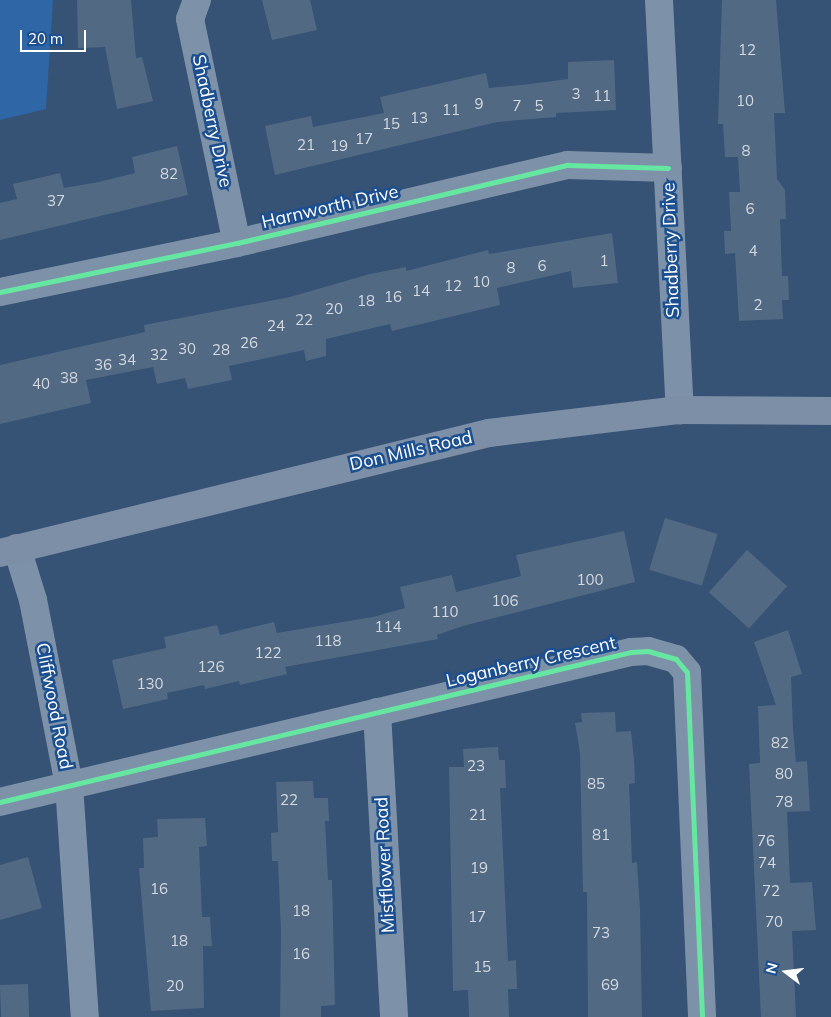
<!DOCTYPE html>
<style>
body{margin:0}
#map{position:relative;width:831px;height:1017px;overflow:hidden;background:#365274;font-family:Mulish,sans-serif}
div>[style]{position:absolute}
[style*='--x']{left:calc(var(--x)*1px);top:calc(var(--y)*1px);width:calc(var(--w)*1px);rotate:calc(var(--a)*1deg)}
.green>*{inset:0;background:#2f66a5}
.building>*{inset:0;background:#526984;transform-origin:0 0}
.minor>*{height:28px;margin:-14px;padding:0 14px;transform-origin:14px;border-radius:14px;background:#7d92a8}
.major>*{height:28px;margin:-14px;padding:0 14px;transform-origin:14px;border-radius:14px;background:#7d8ea7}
.cycleway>*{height:5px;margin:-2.5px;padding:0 2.5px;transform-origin:2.5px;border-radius:2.5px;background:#66e7a1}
span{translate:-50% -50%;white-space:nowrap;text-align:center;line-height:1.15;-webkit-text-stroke:5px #1b4f8f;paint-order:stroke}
.number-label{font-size:15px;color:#d4dae0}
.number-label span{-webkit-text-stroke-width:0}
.street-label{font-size:18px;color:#fff}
.north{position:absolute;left:761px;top:947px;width:50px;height:50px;-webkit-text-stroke:4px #1b4f8f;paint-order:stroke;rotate:285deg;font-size:14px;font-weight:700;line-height:20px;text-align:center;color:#fff}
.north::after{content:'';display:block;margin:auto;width:18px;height:22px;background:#fff;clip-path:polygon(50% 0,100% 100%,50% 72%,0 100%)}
.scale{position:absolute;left:20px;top:30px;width:66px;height:22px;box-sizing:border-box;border:2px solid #fff;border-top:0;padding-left:6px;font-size:15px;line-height:18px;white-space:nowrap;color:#fff;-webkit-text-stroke:4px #1b4f8f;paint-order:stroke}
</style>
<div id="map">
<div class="green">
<i style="clip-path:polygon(0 0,53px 0,46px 109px,0 120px)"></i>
</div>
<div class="building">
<i style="clip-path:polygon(77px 0,131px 0,136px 58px,142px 57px,153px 101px,117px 109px,105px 47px,78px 48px)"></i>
<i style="clip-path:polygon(262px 0,310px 0,317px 30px,272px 40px)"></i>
<i style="clip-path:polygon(722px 0,776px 0,785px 113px,774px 113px,777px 179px,785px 190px,786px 219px,780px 219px,782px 276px,788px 276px,789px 300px,782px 300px,783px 319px,739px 321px,735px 253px,725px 254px,724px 231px,731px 231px,729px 192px,740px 192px,738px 157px,725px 157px,723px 124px,718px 124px)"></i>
<i style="clip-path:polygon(614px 60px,616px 110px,556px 113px,556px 117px,497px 122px,275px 175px,265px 126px,311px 116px,313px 127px,384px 113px,380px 97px,486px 73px,489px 88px,530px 84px,568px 79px,568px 62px)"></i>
<i style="clip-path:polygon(177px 146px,188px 195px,0 240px,0 203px,17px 199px,13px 184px,60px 173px,64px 188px,99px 182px,135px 173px,132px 157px)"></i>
<i style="clip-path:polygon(612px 233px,618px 283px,573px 288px,571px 271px,497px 288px,500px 305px,392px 331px,390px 324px,326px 339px,326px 356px,306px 361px,304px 350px,229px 366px,232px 380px,188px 389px,185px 378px,157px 384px,153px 367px,86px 380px,91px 403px,0 424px,0 365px,145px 332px,144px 325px,290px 297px,370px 274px,406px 267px,406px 271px,488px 250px,489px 254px)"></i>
<i style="left:665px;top:518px;width:55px;height:54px;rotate:17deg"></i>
<i style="clip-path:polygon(624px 531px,635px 582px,463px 626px,437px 635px,438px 639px,285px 667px,287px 674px,240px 685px,239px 681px,205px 689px,204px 685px,167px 693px,168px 699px,123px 709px,112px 660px,166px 648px,164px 637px,217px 625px,220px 635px,274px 622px,277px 633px,373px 617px,405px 608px,400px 587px,452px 575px,456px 592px,521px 576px,516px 555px)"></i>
<i style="left:747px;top:550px;width:54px;height:57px;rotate:42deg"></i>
<i style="clip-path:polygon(788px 630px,802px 674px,791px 677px,793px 728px,796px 762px,807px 761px,810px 811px,787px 812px,790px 883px,812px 882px,816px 930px,792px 931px,796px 1017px,761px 1017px,749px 764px,760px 763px,758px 706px,776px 705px,754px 642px)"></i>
<i style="clip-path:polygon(615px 712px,616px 732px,631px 731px,634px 760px,635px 783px,629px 784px,632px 863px,637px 862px,640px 911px,642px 1017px,588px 1017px,587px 892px,583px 892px,580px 753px,575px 723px,582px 722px,581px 713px)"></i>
<i style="clip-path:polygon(498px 747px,499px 760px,505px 760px,506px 788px,500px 788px,508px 961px,516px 960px,517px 989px,508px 989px,509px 1017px,469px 1017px,468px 990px,453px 991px,449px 767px,464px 767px,463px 749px)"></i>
<i style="clip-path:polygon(313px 781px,314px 798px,328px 798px,329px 821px,325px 821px,328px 880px,332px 880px,335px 1005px,321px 1006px,321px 1017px,280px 1017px,281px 932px,278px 861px,272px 861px,271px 833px,278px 832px,276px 782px)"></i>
<i style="clip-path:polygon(205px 818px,207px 846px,199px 847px,202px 917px,210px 917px,212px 946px,203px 946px,204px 1008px,151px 1011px,139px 868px,144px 868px,143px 838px,158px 837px,157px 819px)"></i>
<i style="clip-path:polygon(28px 857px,42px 908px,0 920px,0 865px)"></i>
<i style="left:28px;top:984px;width:33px;height:28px;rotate:88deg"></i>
</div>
<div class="minor">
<i style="--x:197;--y:0;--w:20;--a:110"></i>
<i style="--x:190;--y:19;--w:229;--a:78.2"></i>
<i style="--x:659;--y:0;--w:411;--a:87.1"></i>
<i style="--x:0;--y:292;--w:242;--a:-11.7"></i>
<i style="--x:237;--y:243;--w:340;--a:-13.3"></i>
<i style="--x:568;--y:165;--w:100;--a:1.7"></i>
<i style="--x:17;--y:548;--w:54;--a:72.9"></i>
<i style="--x:33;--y:600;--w:188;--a:79"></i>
<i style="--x:69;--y:785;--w:233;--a:86.1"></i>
<i style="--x:377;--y:712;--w:305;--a:86.8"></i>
<i style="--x:0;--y:802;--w:649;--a:-13.37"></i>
<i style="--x:631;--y:652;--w:17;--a:-3"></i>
<i style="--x:648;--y:651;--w:29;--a:16"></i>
<i style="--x:676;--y:659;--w:17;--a:50"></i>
<i style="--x:687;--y:672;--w:345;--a:87.5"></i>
</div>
<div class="major">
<i style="--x:0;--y:553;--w:504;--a:-13.79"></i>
<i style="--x:489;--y:433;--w:192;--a:-6.9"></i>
<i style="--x:680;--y:410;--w:151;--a:0.4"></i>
</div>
<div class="cycleway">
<i style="--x:0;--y:292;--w:242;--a:-11.7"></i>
<i style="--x:237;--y:243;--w:340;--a:-13.3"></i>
<i style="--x:568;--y:165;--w:100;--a:1.7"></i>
<i style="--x:0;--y:802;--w:649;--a:-13.37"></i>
<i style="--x:631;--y:652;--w:17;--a:-3"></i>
<i style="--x:648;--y:651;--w:29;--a:16"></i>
<i style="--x:676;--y:659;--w:17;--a:50"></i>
<i style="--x:687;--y:672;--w:345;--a:87.5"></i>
</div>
<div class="number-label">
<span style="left:747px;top:50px">12</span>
<span style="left:576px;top:94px">3</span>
<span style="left:602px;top:96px">11</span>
<span style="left:745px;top:101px">10</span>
<span style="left:479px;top:104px">9</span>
<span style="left:517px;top:106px">7</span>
<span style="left:539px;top:106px">5</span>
<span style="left:451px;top:110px">11</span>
<span style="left:419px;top:118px">13</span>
<span style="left:391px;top:124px">15</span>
<span style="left:364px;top:139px">17</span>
<span style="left:306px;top:145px">21</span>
<span style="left:339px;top:146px">19</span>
<span style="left:746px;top:151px">8</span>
<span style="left:169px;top:174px">82</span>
<span style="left:56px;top:201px">37</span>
<span style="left:750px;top:209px">6</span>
<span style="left:753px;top:251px">4</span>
<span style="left:604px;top:261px">1</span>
<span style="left:542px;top:266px">6</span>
<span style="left:511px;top:268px">8</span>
<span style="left:481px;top:282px">10</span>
<span style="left:453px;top:286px">12</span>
<span style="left:421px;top:291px">14</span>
<span style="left:393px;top:297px">16</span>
<span style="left:366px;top:301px">18</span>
<span style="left:758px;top:305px">2</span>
<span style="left:334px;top:309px">20</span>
<span style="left:304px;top:320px">22</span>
<span style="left:276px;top:326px">24</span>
<span style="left:249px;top:343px">26</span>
<span style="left:187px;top:349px">30</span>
<span style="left:221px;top:350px">28</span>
<span style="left:159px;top:355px">32</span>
<span style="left:127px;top:360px">34</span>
<span style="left:103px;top:365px">36</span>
<span style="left:69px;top:378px">38</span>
<span style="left:41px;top:384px">40</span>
<span style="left:590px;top:580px">100</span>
<span style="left:505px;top:601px">106</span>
<span style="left:445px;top:612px">110</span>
<span style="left:388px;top:627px">114</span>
<span style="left:328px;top:641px">118</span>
<span style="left:268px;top:653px">122</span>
<span style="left:211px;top:667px">126</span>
<span style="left:150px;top:684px">130</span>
<span style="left:780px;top:743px">82</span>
<span style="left:476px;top:766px">23</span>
<span style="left:784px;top:774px">80</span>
<span style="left:596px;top:784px">85</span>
<span style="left:289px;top:800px">22</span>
<span style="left:784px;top:802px">78</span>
<span style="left:478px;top:815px">21</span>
<span style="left:601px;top:835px">81</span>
<span style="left:766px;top:841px">76</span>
<span style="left:767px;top:863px">74</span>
<span style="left:479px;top:868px">19</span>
<span style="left:159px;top:889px">16</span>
<span style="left:771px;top:891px">72</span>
<span style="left:301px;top:911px">18</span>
<span style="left:477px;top:917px">17</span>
<span style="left:774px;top:922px">70</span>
<span style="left:601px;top:933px">73</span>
<span style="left:179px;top:941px">18</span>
<span style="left:301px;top:954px">16</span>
<span style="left:482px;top:967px">15</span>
<span style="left:610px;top:985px">69</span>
<span style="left:175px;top:986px">20</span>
</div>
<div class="street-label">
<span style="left:212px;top:121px;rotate:78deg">Shadberry Drive</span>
<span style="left:330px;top:207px;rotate:-13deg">Harnworth Drive</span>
<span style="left:671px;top:250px;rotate:-92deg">Shadberry Drive</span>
<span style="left:411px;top:451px;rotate:-13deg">Don Mills Road</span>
<span style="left:531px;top:662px;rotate:-13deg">Loganberry Crescent</span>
<span style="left:54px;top:706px;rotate:79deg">Cliffwood Road</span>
<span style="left:385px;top:865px;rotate:-93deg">Mistflower Road</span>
</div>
<div class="north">N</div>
<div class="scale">20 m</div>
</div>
